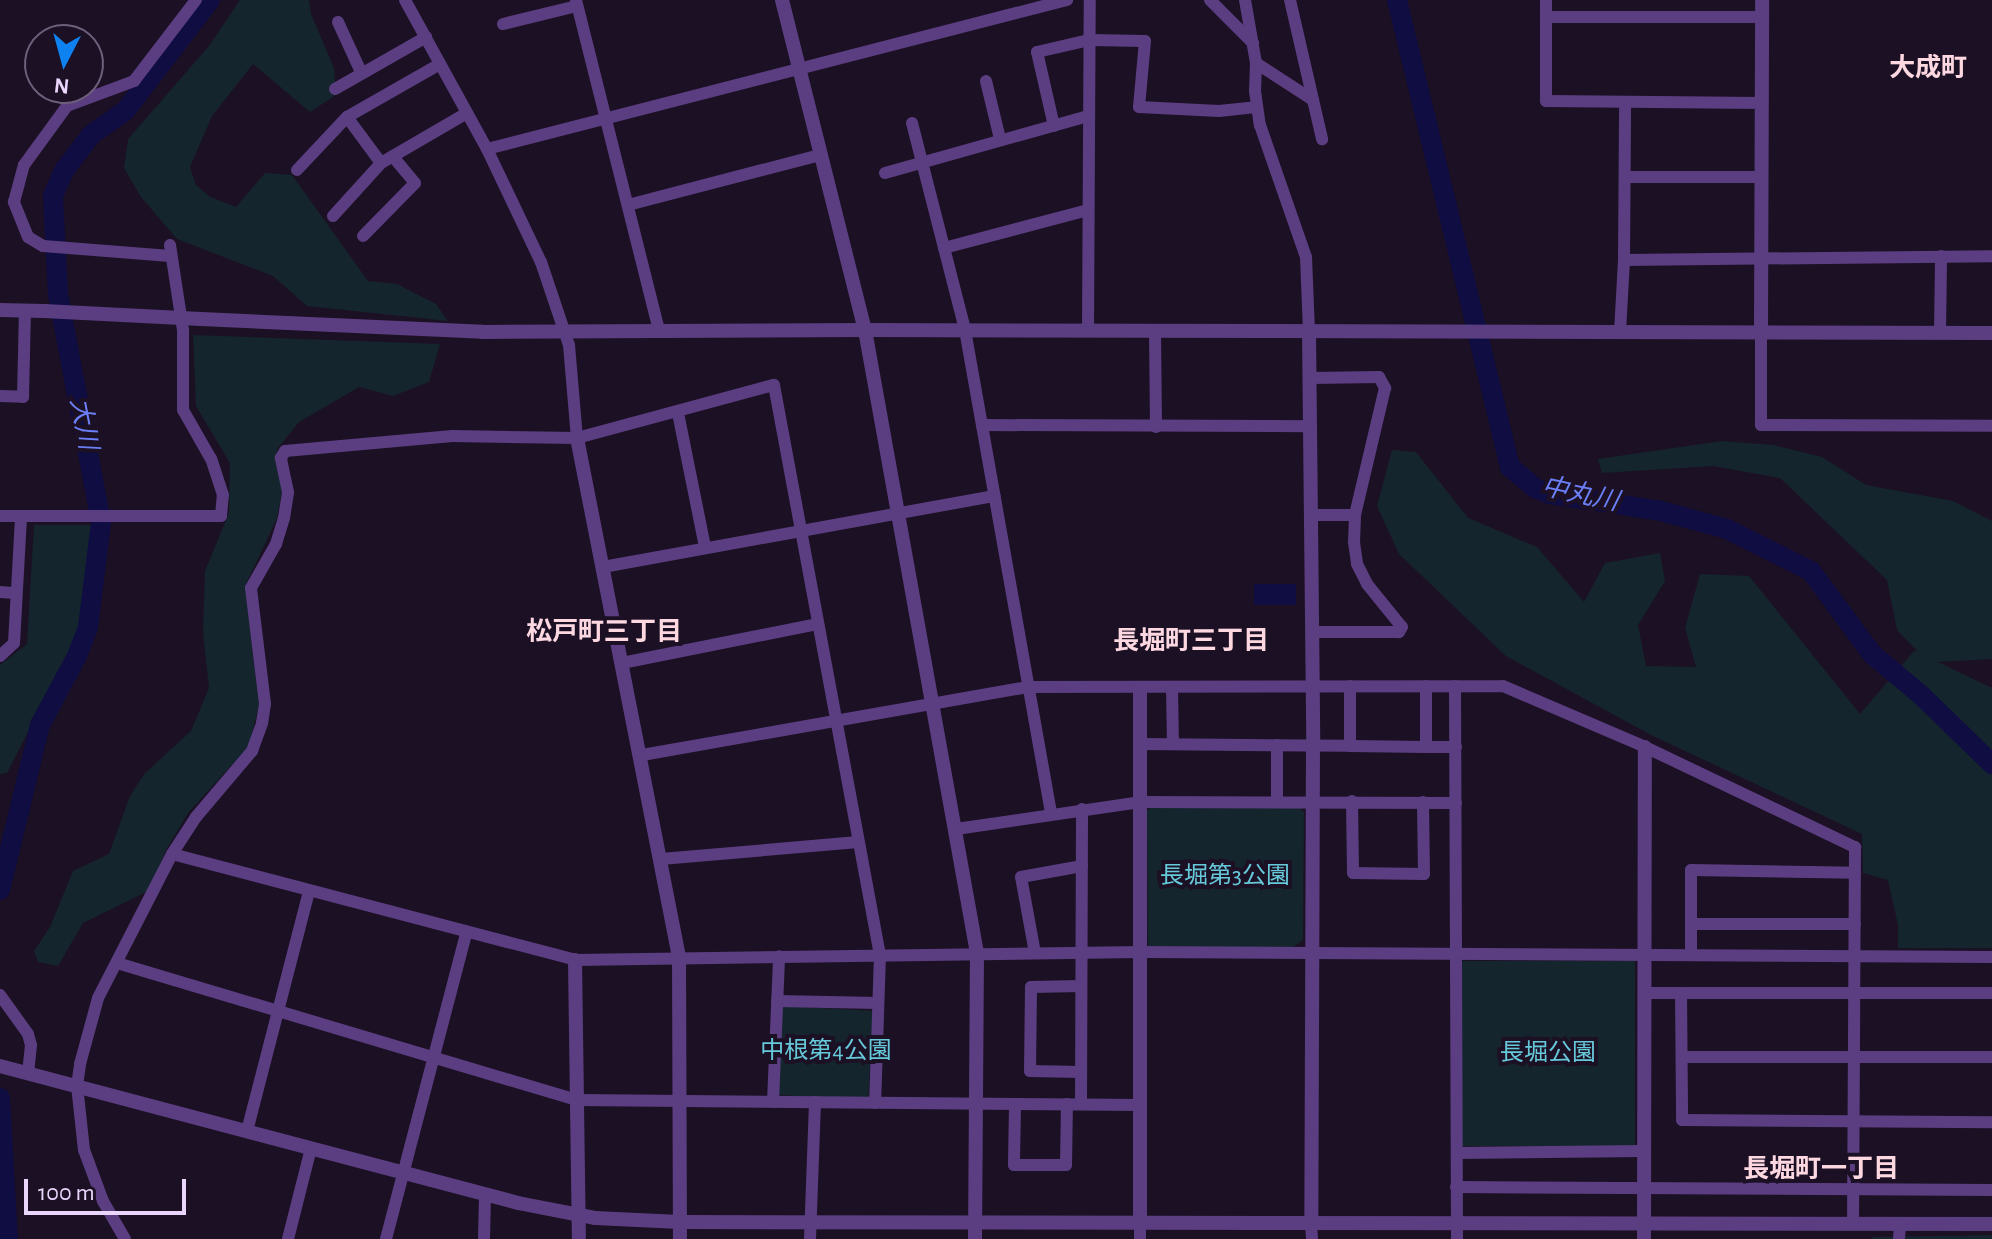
<!DOCTYPE html>
<meta charset="utf-8">
<style>
body{margin:0}
#map{position:relative;width:1992px;height:1239px;overflow:hidden;background:#1c1025;font-family:"Alegreya Sans","Noto Sans JP",sans-serif}
div>[style]{position:absolute}
[style*='--x']{left:calc(var(--x)*1px);top:calc(var(--y)*1px);width:calc(var(--w)*1px);rotate:calc(var(--a)*1deg)}
.green>*{inset:0;background:#14252e;transform-origin:0 0}
.water>*{inset:0;background:#0f0d41;transform-origin:0 0}
.river>*{height:20px;margin:-10px;padding:0 10px;transform-origin:10px;border-radius:10px;background:#0f0d41}
.minor>*{height:12px;margin:-6px;padding:0 6px;transform-origin:6px;border-radius:6px;background:#5b3e81}
.tertiary>*{height:14px;margin:-7px;padding:0 7px;transform-origin:7px;border-radius:7px;background:#5b3e81}
.tertiary-bridge>*{height:14px;margin:-7px;padding:0 7px;transform-origin:7px;border-radius:7px;background:#5b3e81}
span{translate:-50% -50%;white-space:nowrap;text-align:center;line-height:1.15;-webkit-text-stroke:8px #1c1025;paint-order:stroke}
.park-label{font-size:24px;color:#66c9d9}
.neighbourhood-label{font-size:26px;color:#fdd8e1;font-weight:700}
.water-label{font-size:26px;color:#6b7ff6;font-style:italic}
.north{position:absolute;left:24px;top:24px;width:80px;height:80px;box-sizing:border-box;background:#1c1025;border:2px solid #6e5f7b;border-radius:50%;rotate:186deg;font-size:22px;font-weight:700;line-height:32px;text-align:center;color:#ead6fd}
.north::after{content:'';display:block;margin:auto;width:28px;height:36px;background:#0e82f1;clip-path:polygon(50% 0,100% 100%,50% 72%,0 100%)}
.scale{position:absolute;left:24px;top:1179px;width:162px;height:36px;box-sizing:border-box;border:4px solid #ead6fd;border-top:0;padding-left:10px;font-size:24px;line-height:28px;white-space:nowrap;color:#ead6fd;-webkit-text-stroke:6px #1c1025;paint-order:stroke}
</style>
<div id="map">
<div class="green">
<i style="clip-path:polygon(240px 0,309px 0,311px 14px,334px 68px,336px 95px,310px 112px,253px 64px,212px 116px,190px 167px,196px 185px,210px 197px,236px 207px,265px 173px,292px 175px,368px 281px,397px 284px,436px 304px,448px 321px,307px 306px,273px 276px,177px 239px,141px 197px,124px 168px,128px 139px,209px 46px)"></i>
<i style="clip-path:polygon(193px 335px,440px 344px,429px 382px,393px 396px,359px 387px,299px 422px,278px 448px,275px 459px,282px 491px,277px 518px,245px 586px,259px 705px,249px 746px,188px 813px,166px 850px,150px 890px,83px 923px,58px 966px,38px 962px,34px 951px,50px 927px,73px 871px,109px 854px,130px 796px,145px 773px,191px 731px,209px 688px,203px 632px,205px 571px,229px 513px,230px 463px,196px 406px)"></i>
<i style="clip-path:polygon(1722px 441px,1773px 445px,1822px 457px,1866px 485px,1953px 501px,1992px 521px,1992px 659px,1938px 662px,1992px 688px,1992px 948px,1898px 948px,1898px 925px,1888px 880px,1863px 873px,1862px 834px,1651px 735px,1506px 656px,1399px 554px,1377px 506px,1392px 450px,1416px 452px,1468px 518px,1537px 547px,1584px 602px,1605px 563px,1660px 553px,1665px 581px,1638px 625px,1646px 666px,1696px 667px,1685px 628px,1700px 574px,1749px 576px,1860px 714px,1914px 651px,1918px 652px,1897px 630px,1887px 580px,1780px 478px,1713px 466px,1602px 473px,1598px 459px)"></i>
<i style="clip-path:polygon(34px 525px,92px 525px,83px 624px,7px 773px,0 774px,0 665px,27px 644px)"></i>
<i style="clip-path:polygon(1153px 806px,1298px 807px,1304px 812px,1303px 940px,1292px 948px,1148px 946px,1147px 810px)"></i>
<i style="left:1461px;top:961px;width:174px;height:185px"></i>
<i style="left:782px;top:1006px;width:91px;height:89px;rotate:3deg"></i>
<i style="clip-path:polygon(1992px 1235px,1992px 1239px,1872px 1239px,1872px 1237px)"></i>
</div>
<div class="water">
<i style="left:1254px;top:584px;width:42px;height:21px"></i>
</div>
<div class="river">
<i style="--x:1397;--y:0;--w:480;--a:76.4"></i>
<i style="--x:1510;--y:467;--w:33;--a:40"></i>
<i style="--x:1535;--y:488;--w:16;--a:22"></i>
<i style="--x:1550;--y:494;--w:112;--a:8.7"></i>
<i style="--x:1661;--y:511;--w:68;--a:15.3"></i>
<i style="--x:1727;--y:529;--w:94;--a:26.6"></i>
<i style="--x:1811;--y:571;--w:103;--a:53.7"></i>
<i style="--x:1872;--y:654;--w:65;--a:40"></i>
<i style="--x:1922;--y:696;--w:98;--a:44.2"></i>
<i style="--x:0;--y:890;--w:170;--a:-76.4"></i>
<i style="--x:40;--y:725;--w:78;--a:-61.8"></i>
<i style="--x:77;--y:656;--w:31;--a:-69"></i>
<i style="--x:88;--y:627;--w:106;--a:-82.9"></i>
<i style="--x:101;--y:522;--w:231;--a:-100.7"></i>
<i style="--x:58;--y:295;--w:99;--a:-92.9"></i>
<i style="--x:53;--y:196;--w:26;--a:-67"></i>
<i style="--x:63;--y:172;--w:46;--a:-52.9"></i>
<i style="--x:91;--y:135;--w:43;--a:-35.5"></i>
<i style="--x:126;--y:110;--w:138;--a:-52.6"></i>
<i style="--x:0;--y:1098;--w:141;--a:86.8"></i>
</div>
<div class="minor">
<i style="--x:405;--y:0;--w:170;--a:61.2"></i>
<i style="--x:487;--y:149;--w:125;--a:64.5"></i>
<i style="--x:541;--y:262;--w:88;--a:71.4"></i>
<i style="--x:569;--y:345;--w:93;--a:85.1"></i>
<i style="--x:576;--y:0;--w:341;--a:75.9"></i>
<i style="--x:1210;--y:0;--w:61;--a:45"></i>
<i style="--x:1245;--y:0;--w:64;--a:80.1"></i>
<i style="--x:1256;--y:63;--w:28;--a:92"></i>
<i style="--x:1255;--y:91;--w:34;--a:82"></i>
<i style="--x:1260;--y:125;--w:140;--a:70.8"></i>
<i style="--x:1306;--y:257;--w:74;--a:87.7"></i>
<i style="--x:1290;--y:0;--w:143;--a:77"></i>
<i style="--x:1546;--y:0;--w:101;--a:90"></i>
<i style="--x:1546;--y:101;--w:215;--a:0.5"></i>
<i style="--x:1546;--y:17;--w:216;--a:0"></i>
<i style="--x:338;--y:22;--w:55;--a:65.3"></i>
<i style="--x:503;--y:24;--w:76;--a:-13.7"></i>
<i style="--x:1256;--y:63;--w:68;--a:33"></i>
<i style="--x:986;--y:81;--w:60;--a:76.4"></i>
<i style="--x:335;--y:89;--w:105;--a:-29.7"></i>
<i style="--x:347;--y:117;--w:57;--a:53.5"></i>
<i style="--x:912;--y:123;--w:214;--a:75.6"></i>
<i style="--x:965;--y:330;--w:491;--a:79.9"></i>
<i style="--x:1054;--y:126;--w:76;--a:-102.9"></i>
<i style="--x:1037;--y:52;--w:53;--a:-13"></i>
<i style="--x:1089;--y:40;--w:56;--a:1"></i>
<i style="--x:1145;--y:41;--w:66;--a:95.2"></i>
<i style="--x:1139;--y:107;--w:80;--a:2.9"></i>
<i style="--x:1219;--y:111;--w:37;--a:-6"></i>
<i style="--x:487;--y:149;--w:599;--a:-14.41"></i>
<i style="--x:297;--y:170;--w:73;--a:-46.7"></i>
<i style="--x:347;--y:117;--w:107;--a:-29.7"></i>
<i style="--x:885;--y:173;--w:211;--a:-15.7"></i>
<i style="--x:1626;--y:177;--w:136;--a:0"></i>
<i style="--x:628;--y:205;--w:198;--a:-14.6"></i>
<i style="--x:333;--y:216;--w:72;--a:-47.8"></i>
<i style="--x:381;--y:163;--w:99;--a:-30.2"></i>
<i style="--x:363;--y:236;--w:74;--a:-45.5"></i>
<i style="--x:415;--y:183;--w:35;--a:-130"></i>
<i style="--x:944;--y:248;--w:149;--a:-14.8"></i>
<i style="--x:170;--y:256;--w:127;--a:-175.5"></i>
<i style="--x:43;--y:246;--w:17;--a:-149"></i>
<i style="--x:28;--y:237;--w:38;--a:-112"></i>
<i style="--x:14;--y:202;--w:38;--a:-75"></i>
<i style="--x:24;--y:165;--w:73;--a:-53.9"></i>
<i style="--x:67;--y:106;--w:72;--a:-20.5"></i>
<i style="--x:134;--y:81;--w:102;--a:-52.6"></i>
<i style="--x:1624;--y:260;--w:368;--a:-0.6"></i>
<i style="--x:1088;--y:331;--w:331;--a:-89.7"></i>
<i style="--x:1155;--y:331;--w:96;--a:89.4"></i>
<i style="--x:1620;--y:332;--w:72;--a:-86.8"></i>
<i style="--x:1624;--y:260;--w:157;--a:-89.6"></i>
<i style="--x:1761;--y:332;--w:93;--a:90"></i>
<i style="--x:1761;--y:425;--w:231;--a:0.2"></i>
<i style="--x:1940;--y:332;--w:76;--a:-89.2"></i>
<i style="--x:1310;--y:378;--w:69;--a:-0.8"></i>
<i style="--x:1379;--y:377;--w:13;--a:61"></i>
<i style="--x:1385;--y:388;--w:130;--a:103.3"></i>
<i style="--x:1355;--y:515;--w:27;--a:92"></i>
<i style="--x:1354;--y:542;--w:22;--a:82"></i>
<i style="--x:1357;--y:564;--w:22;--a:63"></i>
<i style="--x:1367;--y:584;--w:55;--a:50.9"></i>
<i style="--x:1402;--y:627;--w:6;--a:121"></i>
<i style="--x:1399;--y:632;--w:86;--a:180"></i>
<i style="--x:0;--y:396;--w:23;--a:2"></i>
<i style="--x:23;--y:397;--w:86;--a:-88.7"></i>
<i style="--x:678;--y:413;--w:137;--a:78.6"></i>
<i style="--x:982;--y:425;--w:329;--a:0.2"></i>
<i style="--x:1312;--y:515;--w:43;--a:0"></i>
<i style="--x:0;--y:516;--w:221;--a:0"></i>
<i style="--x:221;--y:516;--w:21;--a:-85"></i>
<i style="--x:223;--y:495;--w:38;--a:-108"></i>
<i style="--x:211;--y:459;--w:56;--a:-119.7"></i>
<i style="--x:183;--y:410;--w:80;--a:-90"></i>
<i style="--x:183;--y:330;--w:86;--a:-98.7"></i>
<i style="--x:603;--y:567;--w:398;--a:-10.3"></i>
<i style="--x:0;--y:592;--w:16;--a:4"></i>
<i style="--x:0;--y:656;--w:19;--a:-43"></i>
<i style="--x:14;--y:643;--w:127;--a:-86.8"></i>
<i style="--x:622;--y:663;--w:200;--a:-11.3"></i>
<i style="--x:1350;--y:686;--w:60;--a:90"></i>
<i style="--x:1350;--y:746;--w:76;--a:0.8"></i>
<i style="--x:1426;--y:747;--w:61;--a:-90"></i>
<i style="--x:1455;--y:686;--w:553;--a:89.79"></i>
<i style="--x:1172;--y:688;--w:56;--a:89"></i>
<i style="--x:1140;--y:744;--w:210;--a:0.5"></i>
<i style="--x:1277;--y:745;--w:55;--a:90"></i>
<i style="--x:1426;--y:747;--w:30;--a:0"></i>
<i style="--x:642;--y:755;--w:393;--a:-10"></i>
<i style="--x:1029;--y:687;--w:474;--a:-0.1"></i>
<i style="--x:1503;--y:686;--w:155;--a:23.2"></i>
<i style="--x:1645;--y:747;--w:233;--a:25.5"></i>
<i style="--x:1855;--y:847;--w:377;--a:90.3"></i>
<i style="--x:1352;--y:801;--w:72;--a:89.2"></i>
<i style="--x:1353;--y:873;--w:71;--a:0.8"></i>
<i style="--x:1424;--y:874;--w:72;--a:-90.8"></i>
<i style="--x:956;--y:829;--w:186;--a:-8.3"></i>
<i style="--x:1140;--y:802;--w:316;--a:0.2"></i>
<i style="--x:172;--y:854;--w:417;--a:14.7"></i>
<i style="--x:575;--y:960;--w:566;--a:-0.81"></i>
<i style="--x:1141;--y:952;--w:851;--a:0.34"></i>
<i style="--x:661;--y:859;--w:198;--a:-4.9"></i>
<i style="--x:1691;--y:924;--w:164;--a:0"></i>
<i style="--x:1035;--y:953;--w:77;--a:-100.4"></i>
<i style="--x:1021;--y:877;--w:62;--a:-10.2"></i>
<i style="--x:1691;--y:955;--w:85;--a:-90"></i>
<i style="--x:1691;--y:870;--w:164;--a:1"></i>
<i style="--x:117;--y:963;--w:479;--a:16.6"></i>
<i style="--x:576;--y:1100;--w:565;--a:0.51"></i>
<i style="--x:1644;--y:993;--w:37;--a:0"></i>
<i style="--x:1992;--y:993;--w:311;--a:180"></i>
<i style="--x:1681;--y:993;--w:127;--a:89.5"></i>
<i style="--x:1682;--y:1120;--w:310;--a:0.4"></i>
<i style="--x:0;--y:995;--w:48;--a:54.3"></i>
<i style="--x:28;--y:1034;--w:11;--a:75"></i>
<i style="--x:31;--y:1045;--w:29;--a:96"></i>
<i style="--x:777;--y:1001;--w:101;--a:1.1"></i>
<i style="--x:1682;--y:1057;--w:310;--a:0"></i>
<i style="--x:1081;--y:1072;--w:51;--a:-178.9"></i>
<i style="--x:1030;--y:1071;--w:84;--a:-89.3"></i>
<i style="--x:1031;--y:987;--w:50;--a:-1.1"></i>
<i style="--x:773;--y:1102;--w:146;--a:-87.6"></i>
<i style="--x:1081;--y:1104;--w:295;--a:-89.8"></i>
<i style="--x:1015;--y:1105;--w:60;--a:91"></i>
<i style="--x:1014;--y:1165;--w:52;--a:0"></i>
<i style="--x:1066;--y:1165;--w:61;--a:-89.1"></i>
<i style="--x:247;--y:1131;--w:248;--a:-75.5"></i>
<i style="--x:1457;--y:1153;--w:187;--a:-0.6"></i>
<i style="--x:1456;--y:1187;--w:536;--a:0.32"></i>
<i style="--x:1311;--y:1224;--w:15;--a:86"></i>
<i style="--x:125;--y:1239;--w:44;--a:-120.1"></i>
<i style="--x:103;--y:1201;--w:54;--a:-110.4"></i>
<i style="--x:84;--y:1150;--w:64;--a:-96.2"></i>
<i style="--x:77;--y:1086;--w:22;--a:-82"></i>
<i style="--x:80;--y:1064;--w:68;--a:-74.7"></i>
<i style="--x:98;--y:998;--w:162;--a:-62.8"></i>
<i style="--x:172;--y:854;--w:44;--a:-57"></i>
<i style="--x:196;--y:817;--w:87;--a:-49.7"></i>
<i style="--x:252;--y:751;--w:30;--a:-70"></i>
<i style="--x:262;--y:723;--w:19;--a:-81"></i>
<i style="--x:265;--y:704;--w:117;--a:-96.9"></i>
<i style="--x:251;--y:588;--w:51;--a:-60.4"></i>
<i style="--x:276;--y:544;--w:27;--a:-73"></i>
<i style="--x:284;--y:518;--w:26;--a:-81"></i>
<i style="--x:288;--y:492;--w:35;--a:-102"></i>
<i style="--x:281;--y:458;--w:8;--a:-60"></i>
<i style="--x:285;--y:451;--w:168;--a:-5.1"></i>
<i style="--x:452;--y:436;--w:125;--a:0.9"></i>
<i style="--x:577;--y:438;--w:204;--a:-15.1"></i>
<i style="--x:774;--y:385;--w:580;--a:79.47"></i>
<i style="--x:880;--y:955;--w:148;--a:91.9"></i>
<i style="--x:288;--y:1239;--w:94;--a:-75.8"></i>
<i style="--x:386;--y:1239;--w:316;--a:-75.3"></i>
<i style="--x:484;--y:1239;--w:45;--a:-88.7"></i>
<i style="--x:810;--y:1239;--w:137;--a:-87.9"></i>
<i style="--x:1140;--y:1239;--w:16;--a:-90"></i>
<i style="--x:1899;--y:1239;--w:15;--a:-86"></i>
</div>
<div class="tertiary">
<i style="--x:782;--y:0;--w:340;--a:75.9"></i>
<i style="--x:865;--y:330;--w:633;--a:79.81"></i>
<i style="--x:977;--y:953;--w:286;--a:90.4"></i>
<i style="--x:0;--y:310;--w:44;--a:1.3"></i>
<i style="--x:201;--y:319;--w:282;--a:2.6"></i>
<i style="--x:483;--y:332;--w:382;--a:-0.3"></i>
<i style="--x:865;--y:330;--w:1127;--a:0.15"></i>
<i style="--x:1309;--y:331;--w:414;--a:89.4"></i>
<i style="--x:1313;--y:745;--w:479;--a:90.2"></i>
<i style="--x:1761;--y:332;--w:332;--a:-89.8"></i>
<i style="--x:577;--y:438;--w:529;--a:78.88"></i>
<i style="--x:679;--y:957;--w:282;--a:89.8"></i>
<i style="--x:1140;--y:688;--w:535;--a:90"></i>
<i style="--x:575;--y:960;--w:279;--a:89.2"></i>
<i style="--x:0;--y:1066;--w:536;--a:14.81"></i>
<i style="--x:518;--y:1203;--w:78;--a:11"></i>
<i style="--x:595;--y:1218;--w:85;--a:2.7"></i>
<i style="--x:680;--y:1222;--w:1312;--a:0.09"></i>
<i style="--x:1644;--y:1239;--w:492;--a:-89.9"></i>
</div>
<div class="tertiary-bridge">
<i style="--x:44;--y:311;--w:157;--a:2.9"></i>
</div>
<div class="park-label">
<span style="left:1225px;top:877px">長堀第3公園</span>
<span style="left:826px;top:1052px">中根第4公園</span>
<span style="left:1548px;top:1054px">長堀公園</span>
</div>
<div class="neighbourhood-label">
<span style="left:1928px;top:69px">大成町</span>
<span style="left:604px;top:633px">松戸町三丁目</span>
<span style="left:1191px;top:642px">長堀町三丁目</span>
<span style="left:1821px;top:1170px">長堀町一丁目</span>
</div>
<div class="water-label">
<span style="left:83px;top:424px;rotate:79deg">大川</span>
<span style="left:1580px;top:495px;rotate:12deg">中丸川</span>
</div>
<div class="north">N</div>
<div class="scale">100 m</div>
</div>
